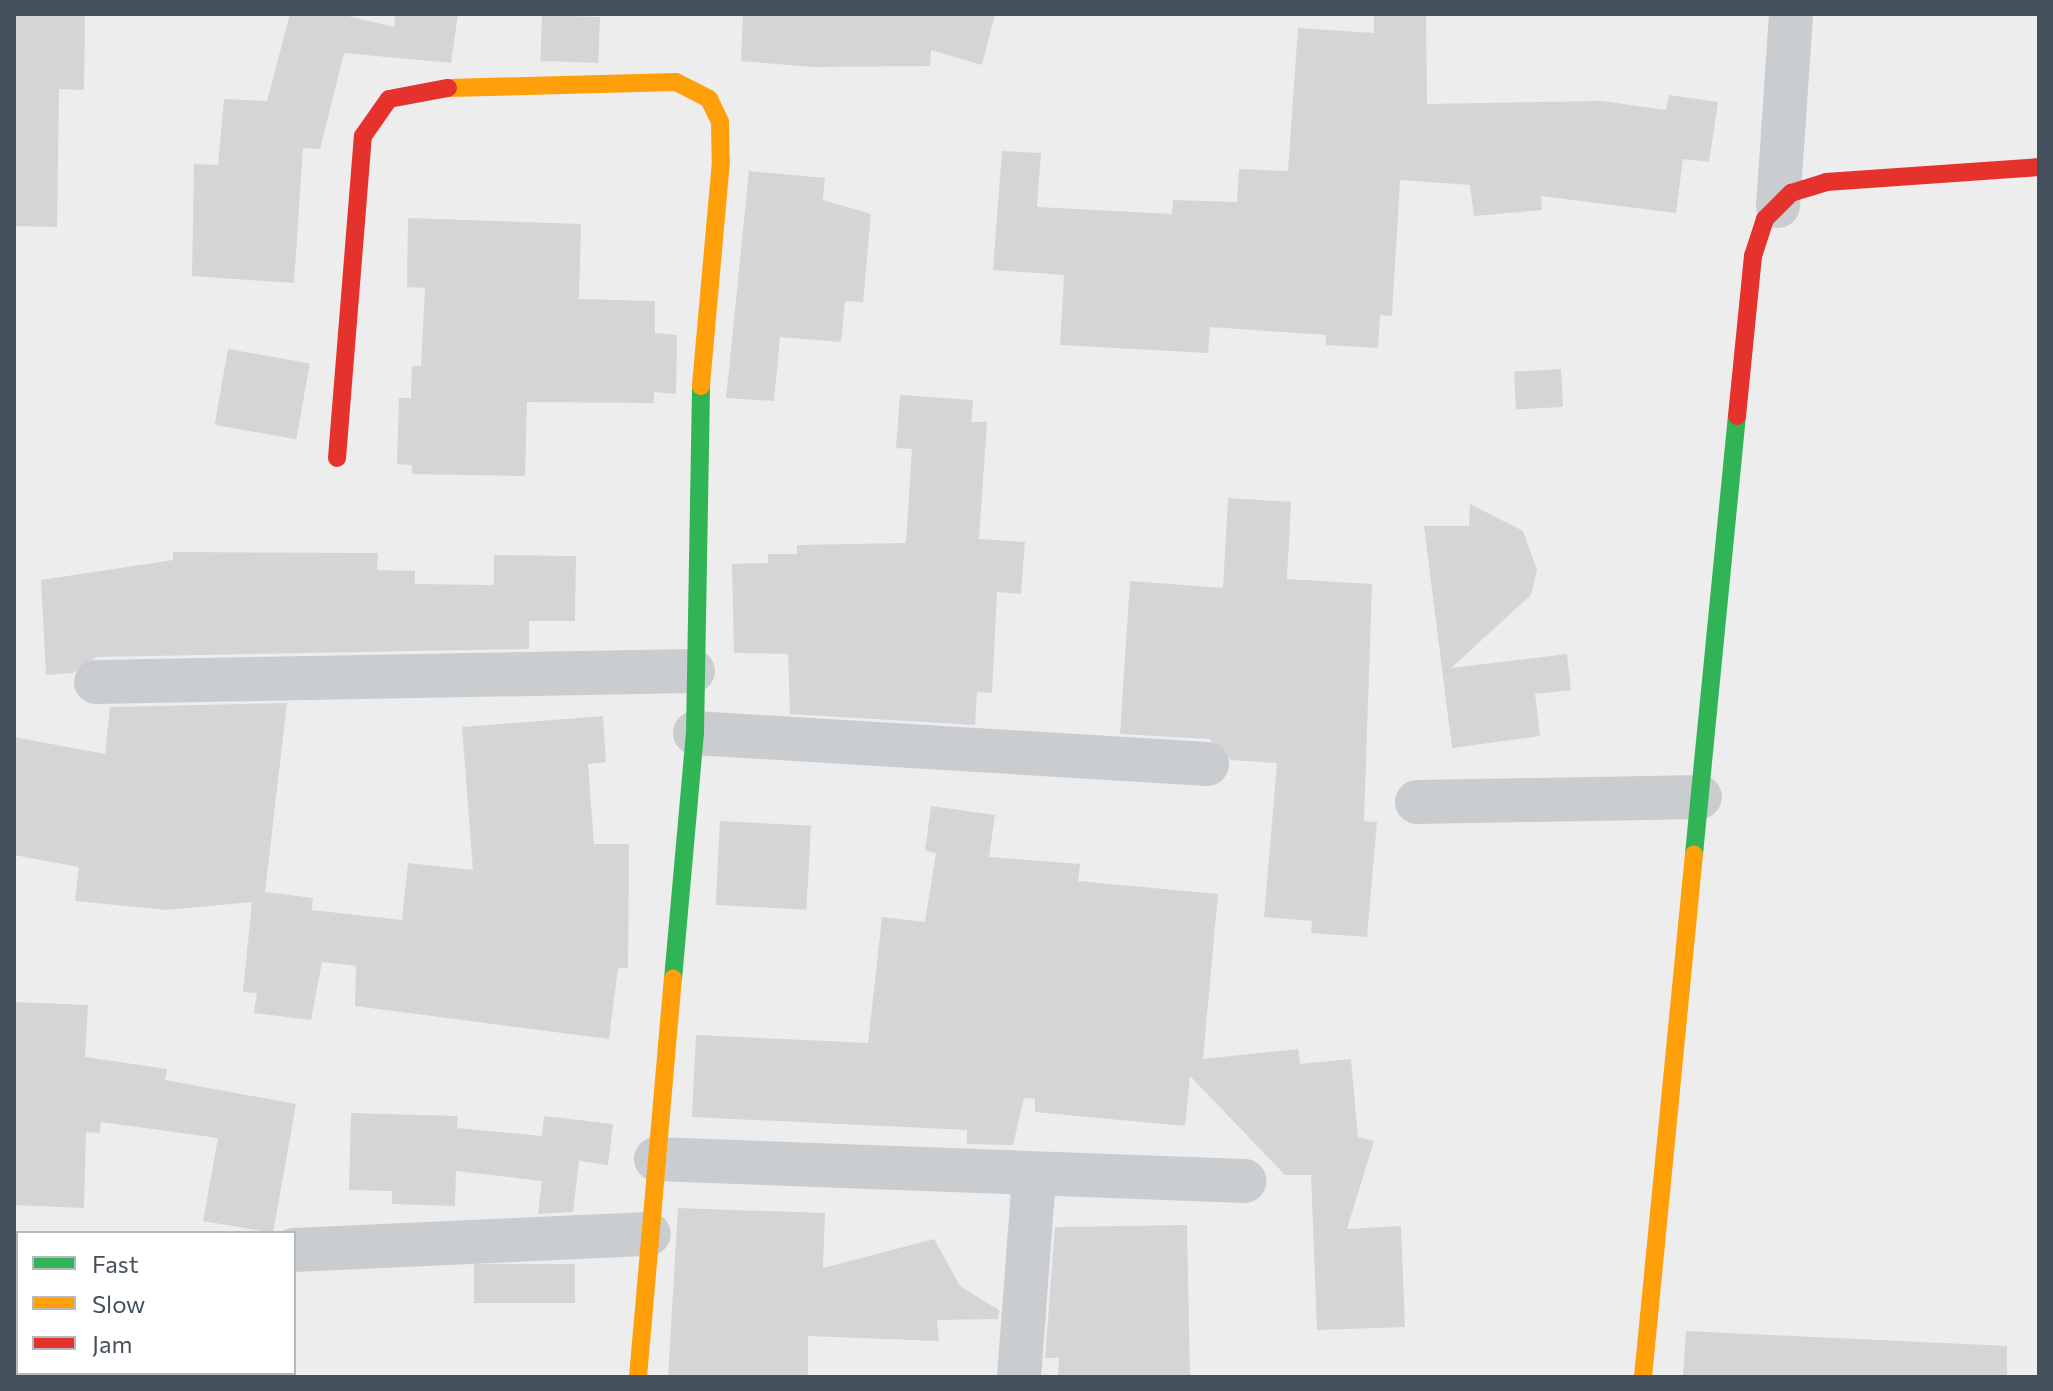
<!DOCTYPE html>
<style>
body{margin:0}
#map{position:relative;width:2053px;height:1391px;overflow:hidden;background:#eeeded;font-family:Commissioner,sans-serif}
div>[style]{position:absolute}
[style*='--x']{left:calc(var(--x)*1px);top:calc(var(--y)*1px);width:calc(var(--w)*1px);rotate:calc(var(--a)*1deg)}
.building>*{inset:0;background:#d5d5d7;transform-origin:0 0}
.street>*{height:44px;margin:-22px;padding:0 22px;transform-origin:22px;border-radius:22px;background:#c9cdcf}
.fast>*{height:18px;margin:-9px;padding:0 9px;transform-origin:9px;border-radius:9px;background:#30b455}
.slow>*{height:18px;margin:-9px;padding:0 9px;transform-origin:9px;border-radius:9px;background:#ff9f0a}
.jam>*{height:18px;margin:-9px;padding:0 9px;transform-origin:9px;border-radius:9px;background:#e5322d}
span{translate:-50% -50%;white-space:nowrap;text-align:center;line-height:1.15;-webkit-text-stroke:7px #fff;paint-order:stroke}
.frame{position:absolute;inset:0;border:16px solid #44505b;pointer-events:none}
.legend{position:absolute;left:16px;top:1231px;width:280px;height:144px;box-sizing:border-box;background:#fff;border:2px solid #b4b9bd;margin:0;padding:10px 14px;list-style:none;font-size:24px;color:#44505b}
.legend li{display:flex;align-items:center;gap:16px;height:40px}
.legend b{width:40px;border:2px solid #b4b9bd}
</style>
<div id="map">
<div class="building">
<i style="clip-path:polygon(14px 14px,85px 14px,84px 90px,59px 89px,57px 227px,14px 226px)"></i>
<i style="clip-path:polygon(290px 14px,340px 14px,394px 27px,395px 14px,458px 14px,451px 63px,344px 53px,320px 149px,303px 148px,294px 283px,192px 276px,194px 164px,218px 165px,224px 99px,267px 101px)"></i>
<i style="clip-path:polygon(743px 14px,995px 14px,982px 65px,931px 50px,930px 66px,813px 67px,741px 61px)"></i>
<i style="clip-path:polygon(1374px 14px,1426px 14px,1427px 104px,1602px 101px,1666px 110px,1669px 95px,1718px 102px,1709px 162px,1683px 159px,1676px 213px,1541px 196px,1542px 210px,1474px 216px,1470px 185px,1400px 180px,1392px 316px,1380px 315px,1378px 348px,1326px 345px,1326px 335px,1210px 327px,1208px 353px,1060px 345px,1064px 275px,993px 270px,1002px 151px,1041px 153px,1037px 207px,1172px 214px,1173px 200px,1237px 202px,1239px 169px,1288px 171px,1298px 28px,1374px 33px)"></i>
<i style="left:542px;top:15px;width:58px;height:46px;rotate:2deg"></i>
<i style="clip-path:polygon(749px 171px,825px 178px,823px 200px,871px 214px,863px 302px,845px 301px,841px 342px,780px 337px,774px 401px,726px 398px)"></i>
<i style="clip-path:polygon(408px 218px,581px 224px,579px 299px,655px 301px,655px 333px,677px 335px,676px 394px,654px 392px,654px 403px,527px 402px,525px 476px,412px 474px,412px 465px,397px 464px,399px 398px,411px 398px,412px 366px,421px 366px,425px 288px,407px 287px)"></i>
<i style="left:228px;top:349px;width:83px;height:77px;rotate:10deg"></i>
<i style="left:1561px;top:369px;width:38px;height:47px;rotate:87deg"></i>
<i style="clip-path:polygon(900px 395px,973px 400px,971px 422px,987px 422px,979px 539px,1025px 542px,1021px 594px,997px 592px,992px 693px,977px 692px,975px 725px,790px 714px,788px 654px,734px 653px,732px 564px,768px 563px,768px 554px,797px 554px,797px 545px,906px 543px,912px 449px,896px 448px)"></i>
<i style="clip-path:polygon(1228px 498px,1291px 502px,1287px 579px,1372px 584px,1364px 821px,1377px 822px,1367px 937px,1311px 933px,1312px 921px,1264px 917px,1277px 763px,1231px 760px,1209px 739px,1120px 734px,1130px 581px,1223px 588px)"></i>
<i style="clip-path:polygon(1470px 504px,1523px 531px,1537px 570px,1531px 595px,1451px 668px,1567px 654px,1571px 690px,1535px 694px,1540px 736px,1452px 748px,1424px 526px,1469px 526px)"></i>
<i style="clip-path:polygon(173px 552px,378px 553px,377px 570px,415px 571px,415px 584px,494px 585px,494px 555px,576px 556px,575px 621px,529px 621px,529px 649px,96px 657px,73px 673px,46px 675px,41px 580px,173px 560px)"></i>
<i style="clip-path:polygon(287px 703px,265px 892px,313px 898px,312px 910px,402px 920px,408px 863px,473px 870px,462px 727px,603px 716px,606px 762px,588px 764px,594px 844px,629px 844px,628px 968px,618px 968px,609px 1039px,355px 1006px,356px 966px,322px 962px,311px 1020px,254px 1013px,257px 993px,243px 992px,252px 902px,166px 910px,75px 901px,79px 867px,14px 855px,14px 737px,105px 754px,110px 707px)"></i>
<i style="clip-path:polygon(931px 806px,995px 815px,989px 857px,1080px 864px,1078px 881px,1218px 894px,1203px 1059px,1298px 1049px,1300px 1064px,1351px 1059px,1358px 1137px,1374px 1141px,1347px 1229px,1401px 1226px,1405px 1327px,1317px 1330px,1311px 1175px,1285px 1175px,1190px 1076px,1185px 1126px,1035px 1112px,1035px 1099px,1024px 1098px,1013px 1145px,967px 1144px,967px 1130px,692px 1117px,696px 1035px,868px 1043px,882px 917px,925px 922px,936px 853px,925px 851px)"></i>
<i style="left:720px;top:821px;width:91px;height:84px;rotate:3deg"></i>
<i style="clip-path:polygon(14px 1002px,88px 1005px,85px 1057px,167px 1069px,165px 1080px,296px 1104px,273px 1233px,203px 1221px,218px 1138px,101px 1122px,100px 1133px,86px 1132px,84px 1208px,14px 1205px)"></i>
<i style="clip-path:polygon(351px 1113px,458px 1116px,457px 1128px,542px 1136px,544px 1116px,613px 1124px,608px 1165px,579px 1161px,573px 1212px,538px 1214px,542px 1181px,456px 1171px,455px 1206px,392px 1204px,392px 1191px,349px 1190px)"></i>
<i style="clip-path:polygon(678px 1208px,825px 1213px,823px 1268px,934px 1239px,960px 1286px,999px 1310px,998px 1319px,937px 1320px,939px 1341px,808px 1336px,808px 1377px,668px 1377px)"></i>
<i style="clip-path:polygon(1187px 1225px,1190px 1377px,1058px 1377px,1059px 1358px,1045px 1358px,1055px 1227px)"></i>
<i style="left:575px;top:1264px;width:39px;height:101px;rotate:90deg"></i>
<i style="clip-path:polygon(1686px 1331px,2007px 1346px,2007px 1377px,1683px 1377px)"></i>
</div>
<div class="street">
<i style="--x:1778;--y:206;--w:192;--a:-86.1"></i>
<i style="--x:96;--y:682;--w:597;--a:-1.06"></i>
<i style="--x:695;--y:733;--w:513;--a:3.46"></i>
<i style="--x:1417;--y:802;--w:283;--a:-1"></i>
<i style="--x:656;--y:1159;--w:589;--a:2.14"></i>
<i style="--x:294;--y:1250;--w:355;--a:-2.6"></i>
<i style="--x:1019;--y:1377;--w:202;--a:-85.7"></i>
</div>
<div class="fast">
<i style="--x:1694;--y:854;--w:440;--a:-84.4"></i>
<i style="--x:673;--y:979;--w:247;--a:-84.9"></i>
<i style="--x:695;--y:733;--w:347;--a:-89"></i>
</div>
<div class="slow">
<i style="--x:448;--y:88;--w:228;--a:-1.5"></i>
<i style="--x:676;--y:82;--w:37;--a:27"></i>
<i style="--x:709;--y:99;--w:25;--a:64"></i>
<i style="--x:720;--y:122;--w:39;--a:89"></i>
<i style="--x:721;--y:161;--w:226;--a:95.1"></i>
<i style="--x:638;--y:1377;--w:400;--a:-85"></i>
<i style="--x:1643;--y:1377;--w:525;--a:-84.43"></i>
</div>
<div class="jam">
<i style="--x:1737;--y:416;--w:161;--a:-84.3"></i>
<i style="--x:1753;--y:256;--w:39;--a:-72"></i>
<i style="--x:1765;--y:219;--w:37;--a:-45"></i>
<i style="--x:1791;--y:193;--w:37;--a:-17"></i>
<i style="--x:1826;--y:182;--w:214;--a:-4"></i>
<i style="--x:337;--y:458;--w:323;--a:-85.4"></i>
<i style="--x:363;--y:136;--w:45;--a:-54.9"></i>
<i style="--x:389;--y:99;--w:60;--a:-10.6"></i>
</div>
<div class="frame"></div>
<ul class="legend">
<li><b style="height:10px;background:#30b455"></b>Fast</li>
<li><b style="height:10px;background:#ff9f0a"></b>Slow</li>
<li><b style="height:10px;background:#e5322d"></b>Jam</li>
</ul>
</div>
